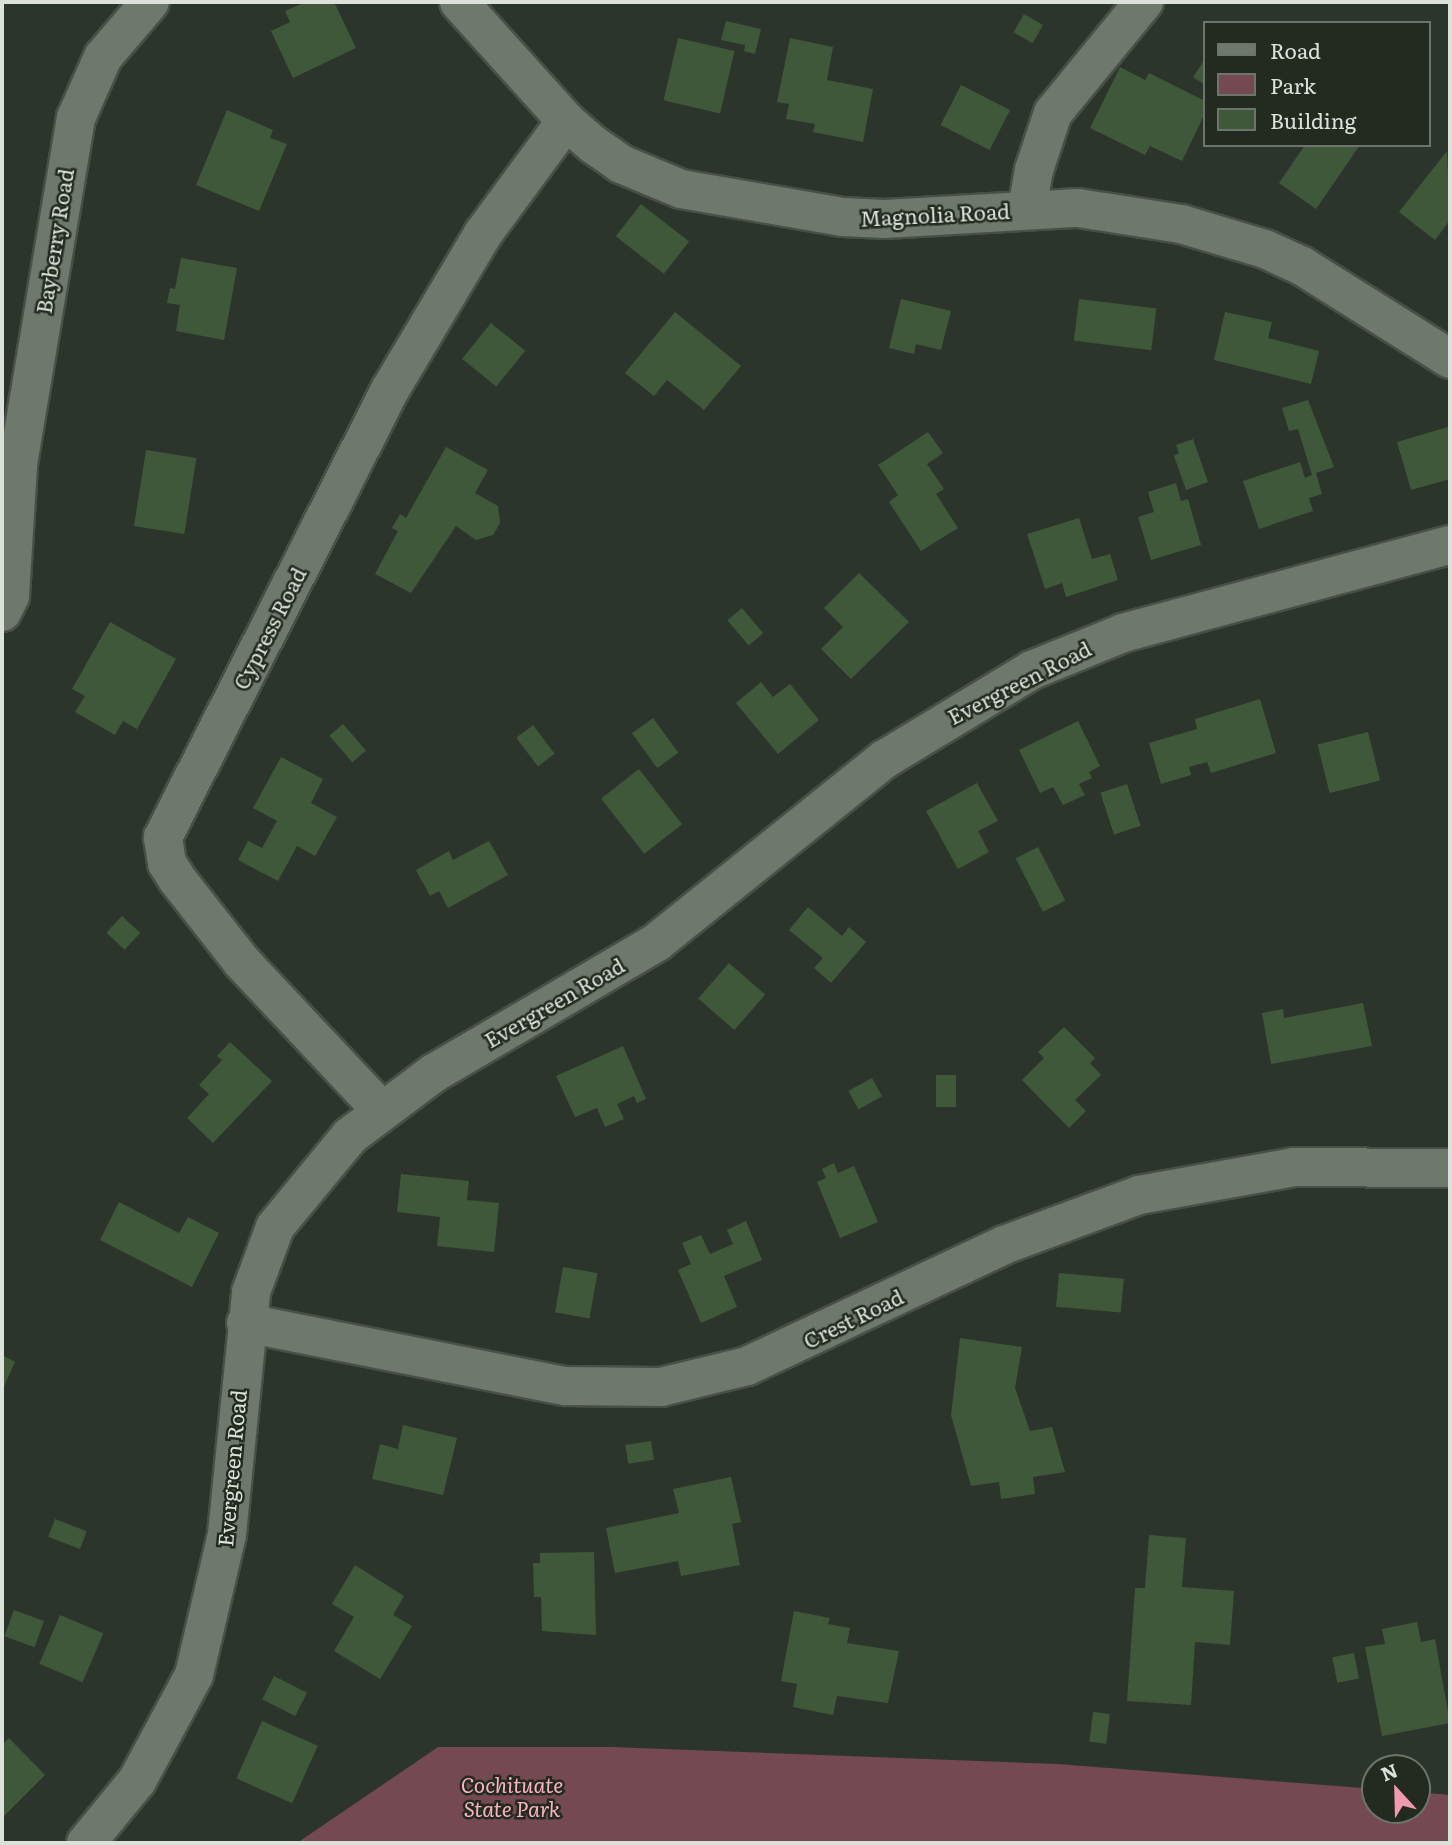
<!DOCTYPE html>
<style>
body{margin:0}
#map{position:relative;width:1452px;height:1845px;overflow:hidden;background:#2c352b;font-family:Literata,serif}
div>[style]{position:absolute}
[style*='--x']{left:calc(var(--x)*1px);top:calc(var(--y)*1px);width:calc(var(--w)*1px);rotate:calc(var(--a)*1deg)}
.green>*{inset:0;background:#744952}
.building>*{inset:0;background:#3f5839;transform-origin:0 0}
.roads{filter:drop-shadow(2px 0 #494f47) drop-shadow(-2px 0 #494f47) drop-shadow(0 2px #494f47) drop-shadow(0 -2px #494f47)}
.street>*{height:38px;margin:-19px;padding:0 19px;transform-origin:19px;border-radius:19px;background:#6e786c}
span{translate:-50% -50%;white-space:nowrap;text-align:center;line-height:1.15;-webkit-text-stroke:5px #232b21;paint-order:stroke}
.street-label{font-size:21px;color:#dce2db}
.park-label{font-size:21px;color:#fcb1c0;font-style:italic}
.frame{position:absolute;inset:0;border:4px solid #dce2db;pointer-events:none}
.legend{position:absolute;left:1203px;top:21px;width:228px;height:126px;box-sizing:border-box;background:#232b21;border:2px solid #6d746b;margin:0;padding:9px 12px;list-style:none;font-size:21px;color:#dce2db}
.legend li{display:flex;align-items:center;gap:14px;height:35px}
.legend b{width:35px;border:2px solid #6d746b}
.north{position:absolute;left:1361px;top:1754px;width:70px;height:70px;box-sizing:border-box;background:#232b21;border:2px solid #6d746b;border-radius:50%;rotate:338deg;font-size:19px;font-weight:700;line-height:28px;text-align:center;color:#dce2db}
.north::after{content:'';display:block;margin:auto;width:24px;height:32px;background:#f29aad;clip-path:polygon(50% 0,100% 100%,50% 72%,0 100%)}
</style>
<div id="map">
<div class="green">
<i style="clip-path:polygon(438px 1747px,611px 1747px,1058px 1764px,1375px 1789px,1375px 1810px,1417px 1810px,1417px 1792px,1450px 1795px,1450px 1843px,297px 1843px)"></i>
</div>
<div class="building">
<i style="clip-path:polygon(306px 2px,334px 2px,356px 48px,293px 78px,271px 31px,290px 22px,285px 11px)"></i>
<i style="left:1024px;top:14px;width:22px;height:21px;rotate:30deg"></i>
<i style="clip-path:polygon(726px 21px,761px 29px,755px 54px,744px 51px,745px 45px,721px 40px)"></i>
<i style="left:678px;top:38px;width:58px;height:64px;rotate:13deg"></i>
<i style="clip-path:polygon(790px 38px,833px 47px,827px 80px,873px 89px,863px 142px,813px 132px,815px 124px,786px 119px,789px 104px,777px 102px)"></i>
<i style="clip-path:polygon(1205px 59px,1205px 85px,1193px 77px)"></i>
<i style="clip-path:polygon(1120px 67px,1145px 80px,1149px 73px,1205px 101px,1205px 113px,1182px 161px,1150px 146px,1145px 155px,1090px 128px)"></i>
<i style="left:961px;top:85px;width:55px;height:45px;rotate:27deg"></i>
<i style="clip-path:polygon(227px 110px,273px 130px,270px 138px,287px 144px,259px 211px,196px 185px)"></i>
<i style="clip-path:polygon(1305px 145px,1360px 145px,1316px 209px,1279px 183px)"></i>
<i style="clip-path:polygon(1447px 151px,1450px 220px,1435px 240px,1399px 212px)"></i>
<i style="left:641px;top:204px;width:61px;height:41px;rotate:38deg"></i>
<i style="clip-path:polygon(181px 258px,237px 268px,224px 340px,176px 331px,180px 305px,167px 303px,170px 288px,175px 289px)"></i>
<i style="clip-path:polygon(901px 299px,951px 311px,941px 350px,916px 344px,914px 354px,889px 348px)"></i>
<i style="left:1079px;top:299px;width:78px;height:42px;rotate:7deg"></i>
<i style="clip-path:polygon(675px 312px,741px 366px,704px 410px,667px 380px,654px 396px,625px 373px)"></i>
<i style="clip-path:polygon(1225px 312px,1272px 322px,1268px 338px,1319px 351px,1311px 384px,1214px 360px)"></i>
<i style="left:491px;top:323px;width:44px;height:46px;rotate:39deg"></i>
<i style="clip-path:polygon(1308px 400px,1334px 467px,1316px 473px,1322px 494px,1309px 498px,1313px 511px,1259px 529px,1243px 481px,1300px 462px,1305px 478px,1312px 475px,1298px 429px,1289px 431px,1282px 408px)"></i>
<i style="clip-path:polygon(1448px 427px,1450px 479px,1411px 490px,1397px 442px)"></i>
<i style="clip-path:polygon(928px 432px,943px 453px,927px 464px,944px 489px,936px 494px,958px 528px,921px 551px,889px 502px,898px 495px,878px 465px)"></i>
<i style="clip-path:polygon(1193px 439px,1208px 482px,1186px 490px,1174px 456px,1179px 453px,1176px 445px)"></i>
<i style="clip-path:polygon(446px 447px,488px 470px,475px 493px,498px 506px,500px 523px,493px 535px,476px 540px,456px 526px,411px 593px,375px 574px,398px 531px,392px 528px,400px 514px,406px 518px)"></i>
<i style="left:146px;top:450px;width:51px;height:77px;rotate:9deg"></i>
<i style="clip-path:polygon(1176px 483px,1181px 501px,1188px 499px,1201px 545px,1151px 560px,1138px 517px,1154px 512px,1148px 492px)"></i>
<i style="clip-path:polygon(1079px 518px,1092px 559px,1110px 554px,1118px 580px,1066px 597px,1062px 583px,1045px 589px,1027px 534px)"></i>
<i style="clip-path:polygon(859px 573px,909px 622px,851px 679px,821px 649px,843px 627px,824px 608px)"></i>
<i style="left:742px;top:608px;width:33px;height:19px;rotate:50deg"></i>
<i style="clip-path:polygon(110px 622px,176px 659px,137px 729px,123px 721px,115px 735px,75px 712px,85px 696px,72px 689px)"></i>
<i style="clip-path:polygon(761px 682px,773px 697px,790px 684px,819px 720px,778px 754px,736px 703px)"></i>
<i style="clip-path:polygon(1260px 699px,1276px 753px,1211px 773px,1207px 762px,1189px 767px,1191px 775px,1161px 784px,1149px 743px,1197px 729px,1195px 719px)"></i>
<i style="left:653px;top:718px;width:43px;height:26px;rotate:54deg"></i>
<i style="clip-path:polygon(1078px 721px,1100px 766px,1089px 772px,1092px 778px,1079px 784px,1085px 795px,1063px 805px,1053px 787px,1040px 793px,1019px 750px)"></i>
<i style="left:343px;top:724px;width:35px;height:18px;rotate:49deg"></i>
<i style="left:533px;top:725px;width:36px;height:21px;rotate:53deg"></i>
<i style="left:1368px;top:732px;width:50px;height:52px;rotate:76deg"></i>
<i style="clip-path:polygon(281px 757px,323px 779px,311px 803px,337px 817px,315px 856px,297px 846px,278px 881px,238px 860px,248px 841px,262px 848px,277px 821px,253px 808px)"></i>
<i style="left:639px;top:769px;width:70px;height:48px;rotate:52deg"></i>
<i style="clip-path:polygon(977px 783px,998px 821px,978px 831px,989px 852px,958px 869px,926px 811px)"></i>
<i style="left:1127px;top:784px;width:44px;height:28px;rotate:72deg"></i>
<i style="clip-path:polygon(489px 841px,508px 875px,448px 908px,439px 891px,430px 896px,416px 870px,449px 851px,453px 860px)"></i>
<i style="left:1038px;top:847px;width:60px;height:25px;rotate:63deg"></i>
<i style="clip-path:polygon(808px 907px,842px 936px,849px 927px,866px 942px,831px 983px,814px 968px,823px 958px,789px 930px)"></i>
<i style="left:122px;top:916px;width:25px;height:23px;rotate:43deg"></i>
<i style="left:729px;top:963px;width:48px;height:47px;rotate:41deg"></i>
<i style="clip-path:polygon(1363px 1003px,1372px 1046px,1271px 1064px,1262px 1013px,1283px 1009px,1284px 1018px)"></i>
<i style="clip-path:polygon(1064px 1027px,1095px 1058px,1090px 1063px,1101px 1075px,1075px 1100px,1086px 1111px,1069px 1128px,1022px 1080px,1044px 1058px,1038px 1052px)"></i>
<i style="clip-path:polygon(230px 1042px,272px 1081px,213px 1143px,187px 1118px,209px 1094px,199px 1085px,222px 1060px,217px 1056px)"></i>
<i style="clip-path:polygon(623px 1046px,646px 1099px,637px 1103px,634px 1096px,617px 1104px,624px 1119px,605px 1127px,597px 1108px,575px 1117px,556px 1076px)"></i>
<i style="left:936px;top:1075px;width:20px;height:32px"></i>
<i style="left:872px;top:1078px;width:21px;height:27px;rotate:61deg"></i>
<i style="clip-path:polygon(834px 1163px,838px 1173px,854px 1166px,878px 1222px,840px 1238px,817px 1182px,826px 1178px,822px 1169px)"></i>
<i style="clip-path:polygon(401px 1174px,469px 1181px,467px 1200px,499px 1203px,494px 1252px,437px 1246px,440px 1217px,397px 1212px)"></i>
<i style="clip-path:polygon(119px 1202px,179px 1233px,188px 1217px,219px 1233px,192px 1287px,100px 1240px)"></i>
<i style="clip-path:polygon(746px 1221px,762px 1260px,724px 1276px,737px 1307px,701px 1323px,678px 1270px,691px 1264px,682px 1243px,701px 1235px,710px 1254px,733px 1244px,727px 1230px)"></i>
<i style="left:563px;top:1267px;width:35px;height:46px;rotate:10deg"></i>
<i style="left:1059px;top:1273px;width:65px;height:34px;rotate:5deg"></i>
<i style="clip-path:polygon(960px 1338px,1022px 1347px,1015px 1388px,1030px 1431px,1052px 1427px,1065px 1472px,1033px 1477px,1035px 1494px,1001px 1499px,999px 1482px,971px 1486px,951px 1415px)"></i>
<i style="clip-path:polygon(2px 1355px,15px 1362px,2px 1391px)"></i>
<i style="clip-path:polygon(403px 1425px,457px 1438px,443px 1495px,372px 1479px,380px 1444px,398px 1449px)"></i>
<i style="left:651px;top:1441px;width:19px;height:26px;rotate:81deg"></i>
<i style="clip-path:polygon(731px 1477px,741px 1522px,732px 1524px,740px 1565px,681px 1576px,678px 1561px,615px 1573px,606px 1528px,679px 1513px,673px 1489px)"></i>
<i style="left:55px;top:1519px;width:34px;height:19px;rotate:21deg"></i>
<i style="clip-path:polygon(1149px 1535px,1186px 1538px,1182px 1587px,1234px 1591px,1230px 1645px,1195px 1642px,1191px 1705px,1127px 1701px,1135px 1588px,1145px 1588px)"></i>
<i style="clip-path:polygon(594px 1552px,596px 1635px,542px 1631px,541px 1597px,534px 1597px,533px 1563px,540px 1563px,540px 1553px)"></i>
<i style="clip-path:polygon(355px 1565px,404px 1596px,393px 1615px,412px 1626px,380px 1679px,334px 1651px,354px 1617px,332px 1604px)"></i>
<i style="left:14px;top:1610px;width:32px;height:28px;rotate:20deg"></i>
<i style="clip-path:polygon(794px 1611px,830px 1618px,828px 1624px,850px 1628px,847px 1643px,899px 1651px,888px 1703px,837px 1696px,833px 1715px,793px 1707px,797px 1684px,781px 1681px)"></i>
<i style="left:60px;top:1615px;width:47px;height:53px;rotate:23deg"></i>
<i style="clip-path:polygon(1417px 1622px,1421px 1642px,1435px 1639px,1450px 1723px,1382px 1736px,1365px 1647px,1385px 1644px,1382px 1629px)"></i>
<i style="left:1354px;top:1653px;width:26px;height:22px;rotate:79deg"></i>
<i style="left:274px;top:1676px;width:37px;height:26px;rotate:27deg"></i>
<i style="left:1093px;top:1712px;width:17px;height:30px;rotate:7deg"></i>
<i style="left:262px;top:1721px;width:61px;height:63px;rotate:24deg"></i>
<i style="clip-path:polygon(9px 1738px,45px 1775px,2px 1818px,2px 1745px)"></i>
</div>
<div class="roads">
<div class="street">
<i style="--x:459;--y:2;--w:160;--a:48"></i>
<i style="--x:566;--y:121;--w:37;--a:41"></i>
<i style="--x:594;--y:145;--w:33;--a:35"></i>
<i style="--x:621;--y:164;--w:65;--a:22.6"></i>
<i style="--x:681;--y:189;--w:164;--a:9.8"></i>
<i style="--x:843;--y:217;--w:42;--a:2.7"></i>
<i style="--x:885;--y:219;--w:193;--a:-3.3"></i>
<i style="--x:1078;--y:208;--w:104;--a:8.8"></i>
<i style="--x:1181;--y:224;--w:88;--a:16.6"></i>
<i style="--x:1265;--y:249;--w:41;--a:24.7"></i>
<i style="--x:1302;--y:266;--w:175;--a:32.1"></i>
<i style="--x:1027;--y:209;--w:40;--a:-80"></i>
<i style="--x:1034;--y:170;--w:60;--a:-71.6"></i>
<i style="--x:1053;--y:113;--w:144;--a:-50.7"></i>
<i style="--x:2;--y:612;--w:18;--a:-63"></i>
<i style="--x:10;--y:596;--w:132;--a:-86.5"></i>
<i style="--x:18;--y:464;--w:351;--a:-80.5"></i>
<i style="--x:76;--y:118;--w:67;--a:-66.1"></i>
<i style="--x:103;--y:57;--w:72;--a:-49.5"></i>
<i style="--x:381;--y:1110;--w:203;--a:-133.2"></i>
<i style="--x:242;--y:962;--w:105;--a:-128.1"></i>
<i style="--x:177;--y:879;--w:19;--a:-122"></i>
<i style="--x:167;--y:863;--w:26;--a:-99"></i>
<i style="--x:163;--y:837;--w:501;--a:-63.08"></i>
<i style="--x:390;--y:390;--w:182;--a:-59.2"></i>
<i style="--x:483;--y:234;--w:140;--a:-53.7"></i>
<i style="--x:246;--y:1323;--w:325;--a:11.2"></i>
<i style="--x:565;--y:1386;--w:96;--a:0.6"></i>
<i style="--x:661;--y:1387;--w:89;--a:-13.7"></i>
<i style="--x:747;--y:1366;--w:284;--a:-25.2"></i>
<i style="--x:1004;--y:1245;--w:144;--a:-20.3"></i>
<i style="--x:1139;--y:1195;--w:158;--a:-10.2"></i>
<i style="--x:1294;--y:1167;--w:156;--a:0.4"></i>
<i style="--x:86;--y:1843;--w:80;--a:-50.6"></i>
<i style="--x:137;--y:1781;--w:120;--a:-61.7"></i>
<i style="--x:194;--y:1675;--w:145;--a:-76.8"></i>
<i style="--x:227;--y:1534;--w:243;--a:-84.3"></i>
<i style="--x:251;--y:1292;--w:69;--a:-69.7"></i>
<i style="--x:275;--y:1227;--w:118;--a:-50.5"></i>
<i style="--x:350;--y:1136;--w:105;--a:-36.9"></i>
<i style="--x:434;--y:1073;--w:259;--a:-30.4"></i>
<i style="--x:657;--y:942;--w:292;--a:-38.8"></i>
<i style="--x:885;--y:759;--w:172;--a:-31.2"></i>
<i style="--x:1032;--y:670;--w:98;--a:-22.1"></i>
<i style="--x:1123;--y:633;--w:339;--a:-15.1"></i>
</div>
</div>
<div class="street-label">
<span style="left:935px;top:214px;rotate:-3deg">Magnolia Road</span>
<span style="left:54px;top:241px;rotate:-81deg">Bayberry Road</span>
<span style="left:269px;top:628px;rotate:-63deg">Cypress Road</span>
<span style="left:1019px;top:682px;rotate:-27deg">Evergreen Road</span>
<span style="left:554px;top:1002px;rotate:-30deg">Evergreen Road</span>
<span style="left:853px;top:1318px;rotate:-26deg">Crest Road</span>
<span style="left:231px;top:1468px;rotate:-85deg">Evergreen Road</span>
</div>
<div class="park-label">
<span style="left:512px;top:1796px">Cochituate<br>State Park</span>
</div>
<div class="frame"></div>
<ul class="legend">
<li><b style="height:9px;background:#6e786c"></b>Road</li>
<li><b style="height:19px;background:#744952"></b>Park</li>
<li><b style="height:19px;background:#3f5839"></b>Building</li>
</ul>
<div class="north">N</div>
</div>
